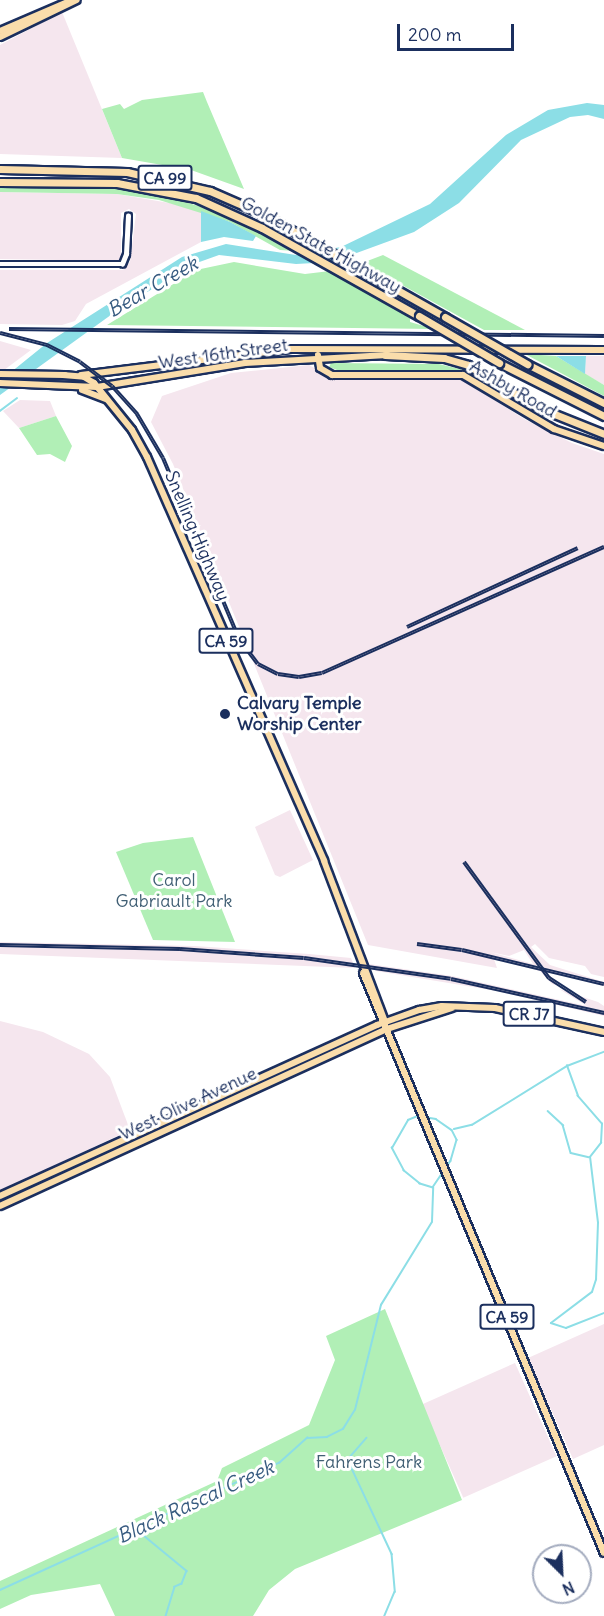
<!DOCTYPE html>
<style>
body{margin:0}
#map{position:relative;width:604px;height:1616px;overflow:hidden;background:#fff;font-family:Delius,sans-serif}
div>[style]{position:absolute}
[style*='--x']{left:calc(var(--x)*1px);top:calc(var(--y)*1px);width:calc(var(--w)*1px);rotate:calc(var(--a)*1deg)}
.built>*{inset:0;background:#f5e6ee;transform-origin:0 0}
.green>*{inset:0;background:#b1efb6}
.water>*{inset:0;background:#8cdee6}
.stream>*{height:1.5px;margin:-0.75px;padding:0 0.75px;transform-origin:0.75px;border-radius:0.75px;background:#8cdee6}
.roads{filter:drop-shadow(2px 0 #1b2f5e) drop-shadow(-2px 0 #1b2f5e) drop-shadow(0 2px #1b2f5e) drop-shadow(0 -2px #1b2f5e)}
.minor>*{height:4.5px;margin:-2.25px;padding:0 2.25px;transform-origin:2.25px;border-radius:2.25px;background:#fff}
.major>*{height:6px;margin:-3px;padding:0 3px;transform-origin:3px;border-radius:3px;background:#faddab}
.highway>*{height:7px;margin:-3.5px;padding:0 3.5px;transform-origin:3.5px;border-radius:3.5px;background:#faddab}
.rail>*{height:4px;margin-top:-2px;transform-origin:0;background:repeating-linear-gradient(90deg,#fff 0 4.5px,#1b2f5e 0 9px);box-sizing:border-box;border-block:2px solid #1b2f5e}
.bridges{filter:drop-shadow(2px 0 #1b2f5e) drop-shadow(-2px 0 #1b2f5e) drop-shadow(0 2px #1b2f5e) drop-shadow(0 -2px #1b2f5e)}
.highway-bridge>*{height:7px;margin:-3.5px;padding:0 3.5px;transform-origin:3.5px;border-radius:3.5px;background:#faddab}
.dots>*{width:16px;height:16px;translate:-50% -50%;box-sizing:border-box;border:3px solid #fff;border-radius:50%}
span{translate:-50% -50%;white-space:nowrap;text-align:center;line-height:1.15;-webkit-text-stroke:6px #fff;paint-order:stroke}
.shield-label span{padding:2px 4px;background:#fff;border:2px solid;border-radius:4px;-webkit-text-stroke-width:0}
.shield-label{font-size:16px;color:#1b2f5e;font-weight:700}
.street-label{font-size:18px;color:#1b2f5e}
.poi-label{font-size:18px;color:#1b2f5e;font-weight:700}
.left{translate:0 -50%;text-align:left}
.park-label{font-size:18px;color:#405f74}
.water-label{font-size:20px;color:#375b80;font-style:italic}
.north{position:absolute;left:532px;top:1544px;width:60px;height:60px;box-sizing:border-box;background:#fff;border:2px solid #a4acbf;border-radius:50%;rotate:156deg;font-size:16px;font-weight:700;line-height:24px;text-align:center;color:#1b2f5e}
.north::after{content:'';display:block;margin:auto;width:21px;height:27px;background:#1b2f5e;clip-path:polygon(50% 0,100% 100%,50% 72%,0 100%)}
.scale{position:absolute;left:397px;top:24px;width:117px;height:27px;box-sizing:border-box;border:3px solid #1b2f5e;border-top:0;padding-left:8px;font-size:18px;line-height:21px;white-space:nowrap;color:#1b2f5e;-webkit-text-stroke:4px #fff;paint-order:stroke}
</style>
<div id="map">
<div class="built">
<i style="clip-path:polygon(62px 12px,122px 158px,0 154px,0 45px)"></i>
<i style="clip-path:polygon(0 192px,117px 194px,181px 205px,201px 211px,201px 242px,86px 304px,75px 321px,62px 325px,0 324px,0 270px,123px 270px,130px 262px,136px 214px,129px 209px,121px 213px,121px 261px,0 259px)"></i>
<i style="clip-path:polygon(0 341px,31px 350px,0 373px)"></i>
<i style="clip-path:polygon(586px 356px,604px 356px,604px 385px,585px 374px)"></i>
<i style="clip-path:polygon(evenodd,309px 365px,331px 377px,461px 379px,526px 420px,572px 443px,604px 454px,604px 977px,591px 974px,585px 966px,549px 958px,535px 944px,531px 947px,550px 965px,604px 982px,604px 986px,547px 972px,559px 986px,552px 984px,540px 971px,494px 959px,497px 968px,368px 945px,173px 464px,151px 422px,162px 396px,231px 373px,309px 365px,524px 950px,533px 964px,490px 952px,509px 956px,524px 950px)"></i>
<i style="clip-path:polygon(20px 400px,50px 401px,56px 416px,19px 428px,3px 411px)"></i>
<i style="clip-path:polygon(290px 810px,313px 860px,280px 877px,275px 875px,255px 827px)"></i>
<i style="clip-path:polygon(0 942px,195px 946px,309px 954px,351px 958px,355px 968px,0 954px)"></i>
<i style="clip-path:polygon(369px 964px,452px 976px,587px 1006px,559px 989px,598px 1002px,604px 1006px,604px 1016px,497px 991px,376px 971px)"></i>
<i style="clip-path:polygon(0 1021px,43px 1032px,89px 1054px,110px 1077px,130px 1130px,0 1191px)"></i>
<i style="clip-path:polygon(604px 1324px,604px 1445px,573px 1459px,528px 1358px)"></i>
<i style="left:515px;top:1363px;width:102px;height:102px;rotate:66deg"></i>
</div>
<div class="green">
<i style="clip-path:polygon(203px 92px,207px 102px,244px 189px,191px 170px,122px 158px,102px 109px,120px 104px,124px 109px,142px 100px)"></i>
<i style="clip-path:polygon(0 188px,117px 189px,160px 194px,233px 217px,295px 251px,280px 250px,230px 222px,159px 200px,117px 194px,0 192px)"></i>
<i style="clip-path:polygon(383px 255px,525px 330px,484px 330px,362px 263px)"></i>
<i style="clip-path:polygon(234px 262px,305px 274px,330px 271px,410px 316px,410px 322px,434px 329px,107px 325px,196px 270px)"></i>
<i style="clip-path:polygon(525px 354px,556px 356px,604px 385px,604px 396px)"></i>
<i style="clip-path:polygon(331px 363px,439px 364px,468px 371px,337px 370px,329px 367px)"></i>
<i style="clip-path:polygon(56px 416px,72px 446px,65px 462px,50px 454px,37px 455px,19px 428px)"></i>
<i style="clip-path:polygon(193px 837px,235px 942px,153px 940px,116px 852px,143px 843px)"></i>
<i style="clip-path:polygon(385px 1309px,462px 1500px,295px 1569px,269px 1590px,253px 1616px,115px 1616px,100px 1584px,31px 1595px,0 1609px,0 1581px,217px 1481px,222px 1468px,309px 1425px,335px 1360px,326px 1336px)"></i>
</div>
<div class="water">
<i style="clip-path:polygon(587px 103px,604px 105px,604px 119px,588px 115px,570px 117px,521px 140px,459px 203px,414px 232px,332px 262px,296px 264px,219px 255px,191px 265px,115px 312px,0 395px,0 381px,47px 343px,182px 257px,226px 244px,296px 255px,341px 247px,430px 204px,506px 135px,548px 110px)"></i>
<i style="clip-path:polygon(201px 211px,230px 222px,256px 236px,253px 241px,224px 237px,201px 242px)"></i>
<i style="clip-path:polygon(556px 356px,586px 356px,585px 374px)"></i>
</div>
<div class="stream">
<i style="--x:0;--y:411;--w:21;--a:-37"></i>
<i style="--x:548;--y:1111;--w:21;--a:43"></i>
<i style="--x:563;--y:1125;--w:29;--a:74"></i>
<i style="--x:571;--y:1153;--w:18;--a:13"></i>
<i style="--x:418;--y:1116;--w:18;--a:9"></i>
<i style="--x:436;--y:1119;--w:19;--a:35"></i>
<i style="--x:452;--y:1130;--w:11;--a:63"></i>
<i style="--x:457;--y:1140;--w:22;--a:106"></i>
<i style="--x:451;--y:1161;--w:32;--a:124"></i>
<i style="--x:433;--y:1188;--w:14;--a:-163"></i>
<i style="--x:420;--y:1184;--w:21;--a:-141"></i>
<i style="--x:404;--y:1171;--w:26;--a:-118"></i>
<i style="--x:392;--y:1148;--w:32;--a:-60"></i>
<i style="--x:408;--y:1120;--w:11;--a:-22"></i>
<i style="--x:454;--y:1129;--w:18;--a:-13"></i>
<i style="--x:472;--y:1125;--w:112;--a:-31.8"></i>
<i style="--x:567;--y:1066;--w:40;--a:-21"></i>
<i style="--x:551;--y:1323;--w:51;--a:-37.1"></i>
<i style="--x:592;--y:1292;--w:13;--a:-72"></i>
<i style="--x:596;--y:1280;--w:57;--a:-88"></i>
<i style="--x:598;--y:1223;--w:66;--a:-96.9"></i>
<i style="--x:590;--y:1157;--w:18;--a:-52"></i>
<i style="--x:601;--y:1143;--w:19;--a:-87"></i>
<i style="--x:602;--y:1124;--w:37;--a:-131"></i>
<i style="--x:578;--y:1096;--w:32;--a:-110"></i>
<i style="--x:551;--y:1323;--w:16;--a:18"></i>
<i style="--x:566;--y:1328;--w:41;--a:-21.5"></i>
<i style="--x:367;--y:1438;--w:29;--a:131"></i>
<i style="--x:348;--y:1460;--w:104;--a:64.9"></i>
<i style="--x:392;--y:1554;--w:38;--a:85"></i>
<i style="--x:395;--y:1592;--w:26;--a:113"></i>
<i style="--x:136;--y:1529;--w:66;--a:39.5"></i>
<i style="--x:187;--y:1571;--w:14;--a:111"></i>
<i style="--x:182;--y:1584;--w:8;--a:157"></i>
<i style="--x:175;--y:1587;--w:30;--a:107"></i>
<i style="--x:0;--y:1590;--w:307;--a:-24.5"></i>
<i style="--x:279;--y:1463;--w:38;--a:-42"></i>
<i style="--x:307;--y:1438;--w:20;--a:-3"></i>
<i style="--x:327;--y:1437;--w:18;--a:-27"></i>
<i style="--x:343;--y:1429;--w:22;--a:-58"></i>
<i style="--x:355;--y:1410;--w:108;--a:-76.1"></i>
<i style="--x:381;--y:1305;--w:97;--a:-58.4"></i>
<i style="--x:432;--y:1222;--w:34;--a:-88"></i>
</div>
<div class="roads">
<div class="minor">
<i style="--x:0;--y:264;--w:122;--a:0"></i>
<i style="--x:122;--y:264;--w:11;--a:-68"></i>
<i style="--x:126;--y:254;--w:38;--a:-87"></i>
</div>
<div class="major">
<i style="--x:0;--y:31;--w:76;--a:-23.2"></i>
<i style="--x:0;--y:37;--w:85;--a:-25.7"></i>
<i style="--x:318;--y:355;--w:13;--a:81"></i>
<i style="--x:320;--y:368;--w:14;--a:30"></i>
<i style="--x:332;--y:375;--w:131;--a:0"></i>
<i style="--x:463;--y:375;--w:106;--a:30.7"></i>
<i style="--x:554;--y:429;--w:53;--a:18.8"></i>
<i style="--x:0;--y:374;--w:65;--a:0.9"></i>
<i style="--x:63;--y:375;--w:21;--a:5"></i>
<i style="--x:84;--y:377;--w:12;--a:31"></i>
<i style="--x:94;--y:383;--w:60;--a:51"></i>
<i style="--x:132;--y:430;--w:31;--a:61"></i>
<i style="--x:147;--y:457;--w:441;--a:66.3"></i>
<i style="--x:324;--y:861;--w:172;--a:69.2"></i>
<i style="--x:81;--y:375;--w:211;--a:-7.1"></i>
<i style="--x:290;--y:349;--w:314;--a:0.2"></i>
<i style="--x:0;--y:383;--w:97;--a:2.4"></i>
<i style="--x:97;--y:387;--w:150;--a:-9.2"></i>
<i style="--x:245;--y:363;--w:143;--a:-3.2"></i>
<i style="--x:82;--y:390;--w:26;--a:21"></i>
<i style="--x:363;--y:973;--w:628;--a:67.44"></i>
<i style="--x:0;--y:1196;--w:414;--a:-24.4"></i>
<i style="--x:377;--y:1025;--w:45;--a:-19.7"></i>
<i style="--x:419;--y:1010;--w:23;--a:-10"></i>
<i style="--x:442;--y:1006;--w:53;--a:2.2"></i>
<i style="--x:495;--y:1008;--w:112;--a:12.4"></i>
<i style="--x:0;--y:1206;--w:426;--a:-24.6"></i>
<i style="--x:387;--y:1029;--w:68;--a:-17.9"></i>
</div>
<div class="highway">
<i style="--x:0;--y:169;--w:127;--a:1.4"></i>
<i style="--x:127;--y:172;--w:85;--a:12.9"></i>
<i style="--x:210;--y:191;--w:60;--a:23.6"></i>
<i style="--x:265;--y:215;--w:207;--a:29.5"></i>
<i style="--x:0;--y:182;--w:117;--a:0.5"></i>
<i style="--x:117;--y:183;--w:80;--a:10.8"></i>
<i style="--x:196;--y:198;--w:72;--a:24.4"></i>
<i style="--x:262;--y:228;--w:180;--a:29.3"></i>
<i style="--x:385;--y:355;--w:59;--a:2.9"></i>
<i style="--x:444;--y:358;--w:25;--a:16"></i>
<i style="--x:468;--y:365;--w:81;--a:31.3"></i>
<i style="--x:537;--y:407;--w:72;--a:21.9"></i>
<i style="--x:499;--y:363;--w:118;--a:26.8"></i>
<i style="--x:527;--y:364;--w:86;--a:26.9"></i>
</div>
</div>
<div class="rail">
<i style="--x:9;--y:329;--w:595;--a:0.67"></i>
<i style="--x:0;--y:333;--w:49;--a:14.3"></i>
<i style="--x:47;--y:345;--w:37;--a:27"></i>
<i style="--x:80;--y:362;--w:40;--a:37"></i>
<i style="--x:112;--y:386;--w:38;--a:48"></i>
<i style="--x:137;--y:414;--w:51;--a:59.4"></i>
<i style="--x:163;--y:458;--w:196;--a:67.2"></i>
<i style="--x:239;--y:639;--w:31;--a:53"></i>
<i style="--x:258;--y:664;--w:22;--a:27"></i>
<i style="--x:278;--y:674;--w:21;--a:8"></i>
<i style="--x:299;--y:677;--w:23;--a:-10"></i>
<i style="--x:322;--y:673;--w:309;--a:-24.1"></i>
<i style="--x:407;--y:627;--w:188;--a:-24.8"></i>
<i style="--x:464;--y:862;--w:144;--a:53.8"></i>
<i style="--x:549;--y:978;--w:44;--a:33"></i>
<i style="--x:417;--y:944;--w:45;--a:7.6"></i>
<i style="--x:462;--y:950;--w:146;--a:13.5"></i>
<i style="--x:0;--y:945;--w:180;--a:1.3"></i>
<i style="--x:180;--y:949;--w:124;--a:4.2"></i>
<i style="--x:304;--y:958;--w:148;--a:8.1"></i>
<i style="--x:451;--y:979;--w:157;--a:12.5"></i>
</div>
<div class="bridges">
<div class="highway-bridge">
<i style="--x:419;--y:316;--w:93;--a:30.4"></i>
<i style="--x:445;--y:317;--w:95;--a:29.8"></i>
</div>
</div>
<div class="dots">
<i style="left:225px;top:714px;background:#1b2f5e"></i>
</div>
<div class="shield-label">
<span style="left:165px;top:178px">CA 99</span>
<span style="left:226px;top:641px">CA 59</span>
<span style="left:529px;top:1014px">CR J7</span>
<span style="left:507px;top:1317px">CA 59</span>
</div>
<div class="street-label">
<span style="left:321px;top:245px;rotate:29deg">Golden State Highway</span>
<span style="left:223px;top:354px;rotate:-8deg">West 16th Street</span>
<span style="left:513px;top:389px;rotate:30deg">Ashby Road</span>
<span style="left:197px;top:536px;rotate:67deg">Snelling Highway</span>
<span style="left:188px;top:1104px;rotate:-25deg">West Olive Avenue</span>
</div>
<div class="poi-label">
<span class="left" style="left:237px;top:714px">Calvary Temple<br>Worship Center</span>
</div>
<div class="park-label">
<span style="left:174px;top:891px">Carol<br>Gabriault Park</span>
<span style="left:369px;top:1462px">Fahrens Park</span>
</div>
<div class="water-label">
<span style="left:152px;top:286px;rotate:-30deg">Bear Creek</span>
<span style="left:195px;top:1501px;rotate:-25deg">Black Rascal Creek</span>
</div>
<div class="north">N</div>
<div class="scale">200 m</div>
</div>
